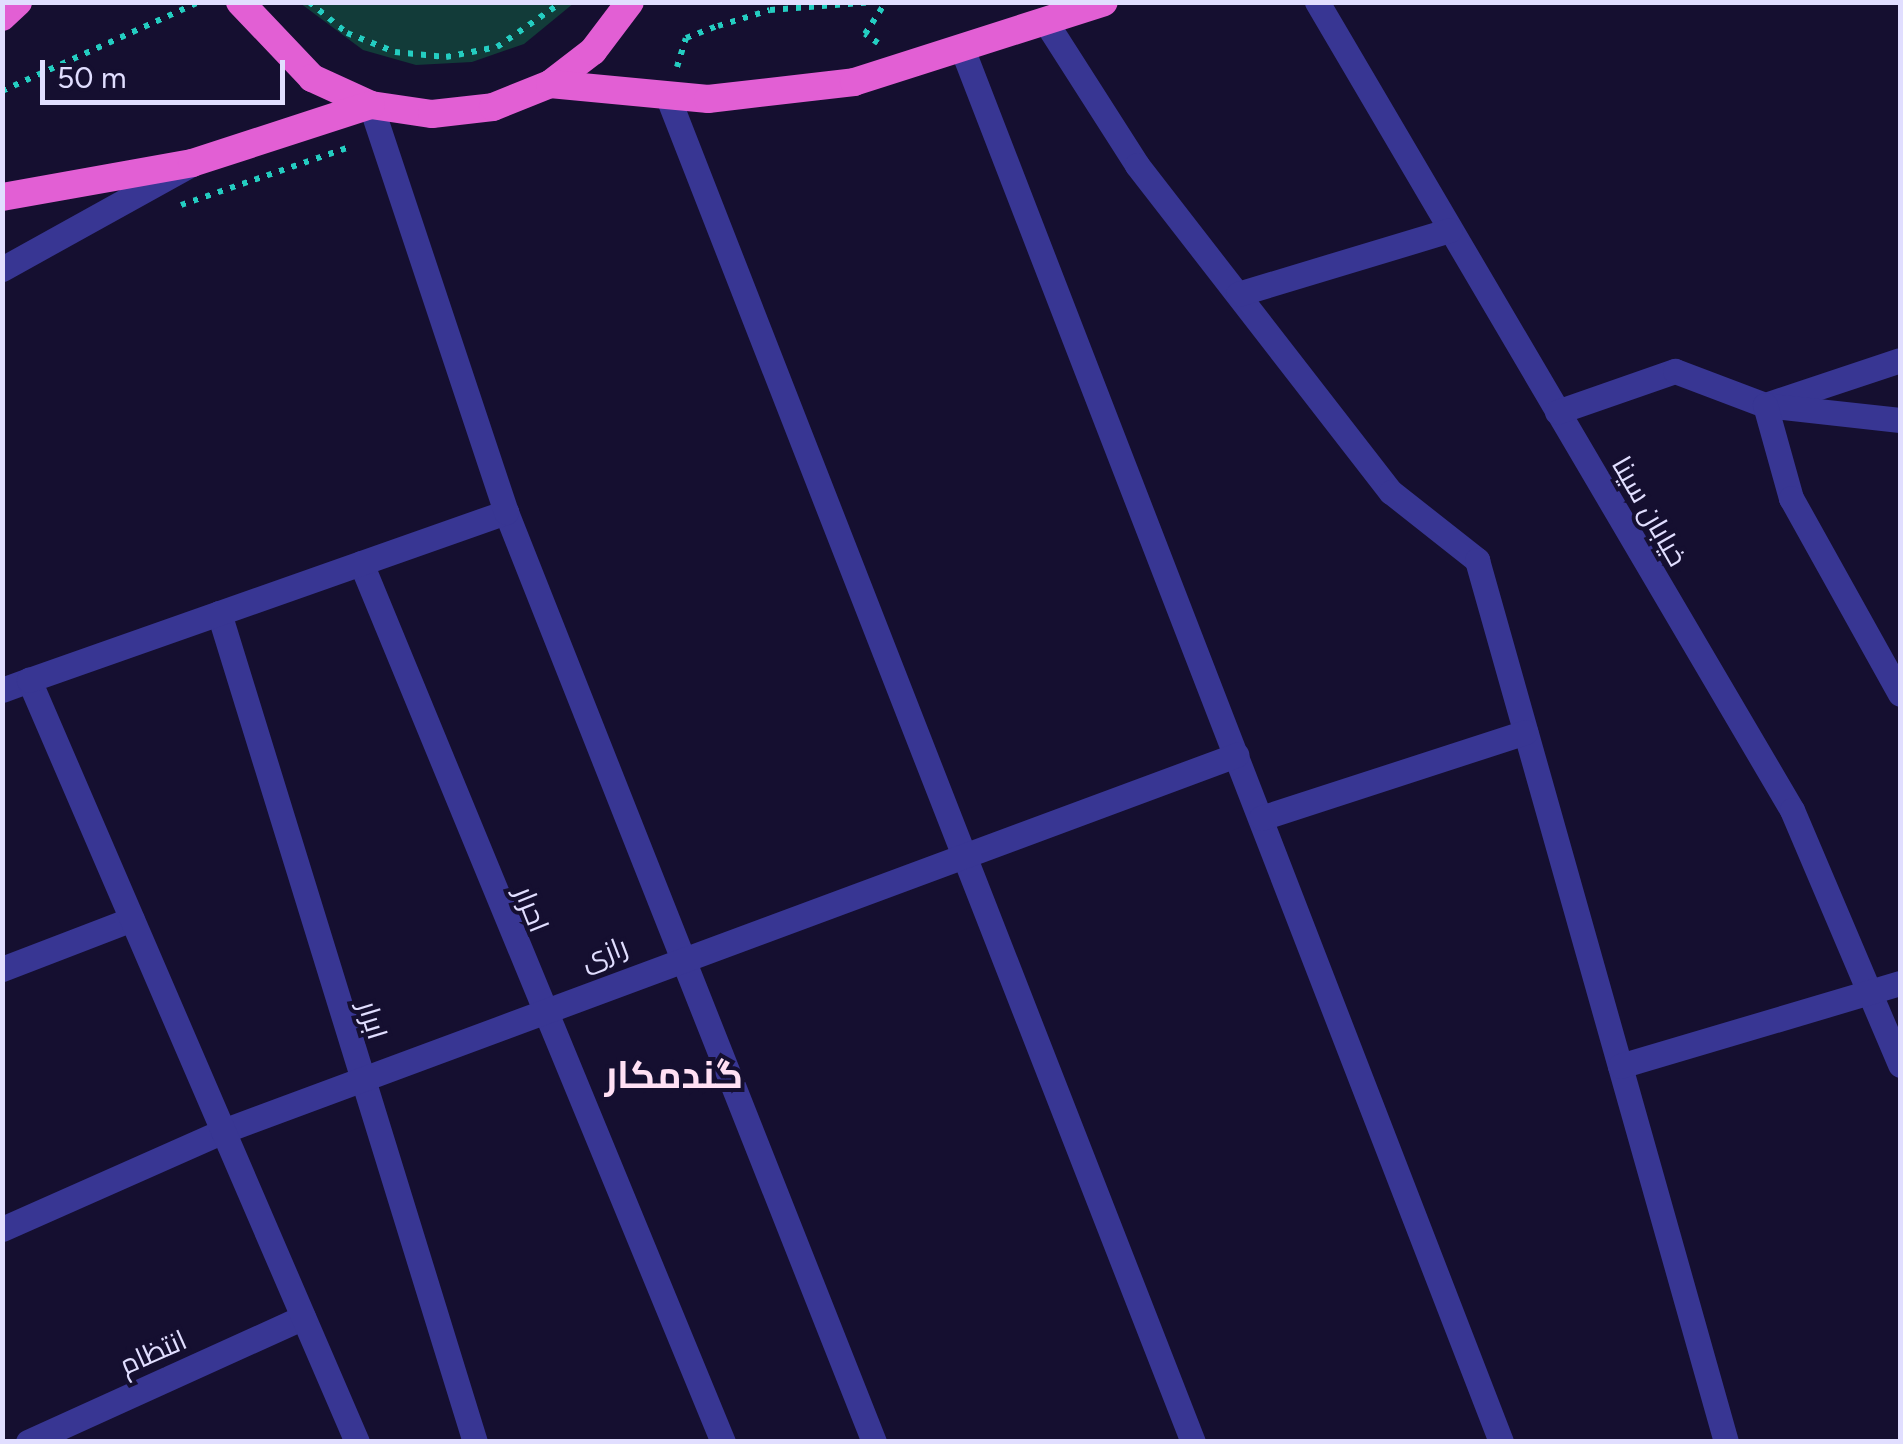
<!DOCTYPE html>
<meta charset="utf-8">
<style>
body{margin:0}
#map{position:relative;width:1903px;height:1444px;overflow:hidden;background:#150f30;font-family:Figtree,Cairo,sans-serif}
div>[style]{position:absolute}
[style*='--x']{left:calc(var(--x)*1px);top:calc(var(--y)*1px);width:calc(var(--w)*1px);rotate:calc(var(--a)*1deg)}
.green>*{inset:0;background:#123b39}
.path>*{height:6px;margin-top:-3px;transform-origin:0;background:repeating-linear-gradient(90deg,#24cdc1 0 5px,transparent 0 13px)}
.minor>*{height:25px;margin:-12.5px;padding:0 12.5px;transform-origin:12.5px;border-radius:12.5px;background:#383693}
.tertiary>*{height:25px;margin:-12.5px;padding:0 12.5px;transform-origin:12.5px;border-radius:12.5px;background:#383693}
.trunk>*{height:28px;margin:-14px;padding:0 14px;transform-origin:14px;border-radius:14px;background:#e25fd4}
span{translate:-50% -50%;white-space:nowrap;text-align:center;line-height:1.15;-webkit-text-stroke:8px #150f30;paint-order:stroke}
.street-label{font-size:28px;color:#e1deff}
.district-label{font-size:38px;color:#ffe0f4;font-weight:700}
.frame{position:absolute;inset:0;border:5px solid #e1deff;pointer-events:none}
.scale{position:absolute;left:40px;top:60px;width:245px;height:45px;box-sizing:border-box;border:5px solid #e1deff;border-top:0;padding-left:12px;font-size:30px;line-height:35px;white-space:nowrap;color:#e1deff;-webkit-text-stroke:8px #150f30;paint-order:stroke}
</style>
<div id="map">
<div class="green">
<i style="clip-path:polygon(300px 3px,574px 3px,524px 44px,472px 62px,416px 65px,363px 50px)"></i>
</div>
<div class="path">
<i style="--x:309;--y:2;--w:49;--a:39.2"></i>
<i style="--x:347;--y:33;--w:52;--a:21.6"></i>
<i style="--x:395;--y:52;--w:51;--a:5.6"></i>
<i style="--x:446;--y:57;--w:52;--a:-11.1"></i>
<i style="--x:497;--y:47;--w:79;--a:-34.7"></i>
<i style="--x:878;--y:43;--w:16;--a:-145"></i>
<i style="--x:865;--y:34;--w:38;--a:-57"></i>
<i style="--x:677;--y:67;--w:30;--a:-73"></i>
<i style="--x:686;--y:38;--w:34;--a:-21"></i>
<i style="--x:718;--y:26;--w:54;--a:-17.1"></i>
<i style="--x:770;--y:10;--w:104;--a:-4.4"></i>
<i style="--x:2;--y:91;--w:216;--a:-24.3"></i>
<i style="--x:181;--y:205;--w:178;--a:-19"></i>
</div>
<div class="minor">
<i style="--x:1317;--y:2;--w:937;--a:59.55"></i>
<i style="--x:1792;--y:810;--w:277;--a:67"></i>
<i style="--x:1047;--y:24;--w:167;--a:57.4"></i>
<i style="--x:1137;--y:165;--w:414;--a:52.2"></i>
<i style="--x:1391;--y:492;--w:110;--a:38.3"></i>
<i style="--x:1477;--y:560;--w:916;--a:74.23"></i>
<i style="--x:963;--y:51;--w:1491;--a:68.85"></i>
<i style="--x:667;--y:95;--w:1446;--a:68.67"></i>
<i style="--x:1238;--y:294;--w:221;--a:-16.8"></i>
<i style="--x:1557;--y:412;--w:125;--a:-19.2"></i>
<i style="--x:1675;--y:371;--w:96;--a:20.7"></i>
<i style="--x:1765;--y:405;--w:142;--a:-18.4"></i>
<i style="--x:1900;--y:420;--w:136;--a:-173.7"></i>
<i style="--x:1765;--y:405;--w:97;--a:74.4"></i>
<i style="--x:1791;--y:498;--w:224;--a:60.9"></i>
<i style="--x:506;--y:512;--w:1000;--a:68.41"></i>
<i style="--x:361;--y:563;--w:951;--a:67.62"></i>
<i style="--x:219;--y:613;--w:868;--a:72.84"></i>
<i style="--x:2;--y:690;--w:29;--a:-20"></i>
<i style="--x:1261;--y:818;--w:278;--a:-18"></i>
<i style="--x:2;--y:969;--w:139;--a:-21"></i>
<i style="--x:1620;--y:1066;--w:292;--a:-16.5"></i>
<i style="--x:2;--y:1229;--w:242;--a:-23.9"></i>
<i style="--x:223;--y:1131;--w:1081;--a:-20.36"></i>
<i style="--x:28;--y:1442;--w:302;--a:-24.4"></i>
<i style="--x:357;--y:1442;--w:830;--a:-113.29"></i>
<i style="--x:29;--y:680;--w:506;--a:-19.4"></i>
<i style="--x:506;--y:512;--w:429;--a:-108.4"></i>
</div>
<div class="tertiary">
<i style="--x:2;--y:269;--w:215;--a:-29"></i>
</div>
<div class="trunk">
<i style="--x:240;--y:2;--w:105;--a:46.5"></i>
<i style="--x:312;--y:78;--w:65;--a:24.6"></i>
<i style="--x:371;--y:105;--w:62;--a:8.4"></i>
<i style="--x:432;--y:114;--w:61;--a:-6.5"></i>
<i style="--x:493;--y:107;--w:61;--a:-22"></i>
<i style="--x:550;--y:84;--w:54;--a:-37.5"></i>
<i style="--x:593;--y:51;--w:61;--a:-52.9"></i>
<i style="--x:2;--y:17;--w:22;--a:-43"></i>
<i style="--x:550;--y:84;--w:159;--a:5.4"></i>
<i style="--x:708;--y:99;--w:147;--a:-6.6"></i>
<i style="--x:854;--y:82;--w:262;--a:-17.7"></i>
<i style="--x:2;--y:197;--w:193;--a:-10.1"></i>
<i style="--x:192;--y:163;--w:188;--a:-18"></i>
</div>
<div class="street-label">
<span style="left:1650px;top:511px;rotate:60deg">خیابان سینا</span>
<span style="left:532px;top:909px;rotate:68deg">احرار</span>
<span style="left:604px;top:953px;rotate:-21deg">رازی</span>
<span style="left:373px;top:1020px;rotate:73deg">ابرار</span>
<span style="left:153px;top:1352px;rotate:-24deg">انتظام</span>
</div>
<div class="district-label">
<span style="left:674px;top:1076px">گندمکار</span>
</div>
<div class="frame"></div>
<div class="scale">50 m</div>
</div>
